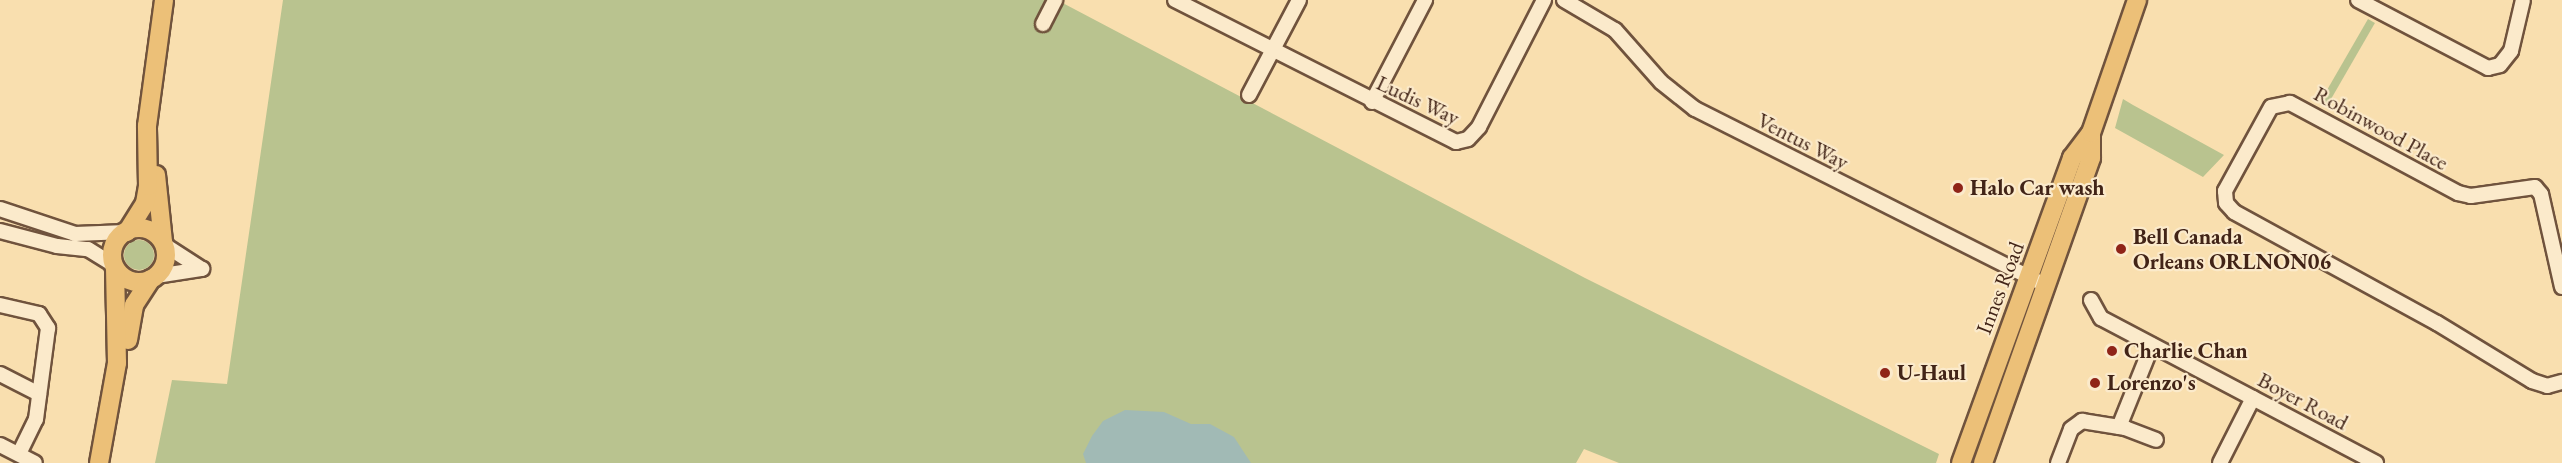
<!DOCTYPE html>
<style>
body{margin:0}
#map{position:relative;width:2562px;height:463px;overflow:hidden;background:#f9dfaf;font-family:"EB Garamond",serif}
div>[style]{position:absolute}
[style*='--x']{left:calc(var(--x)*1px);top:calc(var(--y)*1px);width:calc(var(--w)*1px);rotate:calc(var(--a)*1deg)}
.green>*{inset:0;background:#b9c38f;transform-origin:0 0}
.round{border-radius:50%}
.water>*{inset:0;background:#a1bab5}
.roads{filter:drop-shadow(2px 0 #70533d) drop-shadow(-2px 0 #70533d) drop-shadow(0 2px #70533d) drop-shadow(0 -2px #70533d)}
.minor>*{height:14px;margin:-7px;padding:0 7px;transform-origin:7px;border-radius:7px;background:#fbeacb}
.major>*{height:18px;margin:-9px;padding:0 9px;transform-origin:9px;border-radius:9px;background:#ecc078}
.major>.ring{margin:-9px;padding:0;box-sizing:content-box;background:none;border:18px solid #ecc078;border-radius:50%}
.dots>*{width:16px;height:16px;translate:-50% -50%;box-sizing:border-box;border:3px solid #fbeacb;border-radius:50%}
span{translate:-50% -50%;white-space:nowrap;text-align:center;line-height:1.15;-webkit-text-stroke:4.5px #fbeacb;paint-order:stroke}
.street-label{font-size:22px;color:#422417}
.poi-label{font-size:22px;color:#422417;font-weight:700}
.left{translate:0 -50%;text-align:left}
</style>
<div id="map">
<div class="green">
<i style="clip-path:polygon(283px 0,1057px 0,1585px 278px,1939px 454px,1936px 463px,1619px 463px,1584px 449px,1576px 463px,155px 463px,172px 380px,227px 384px)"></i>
<i style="left:2368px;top:19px;width:8px;height:97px;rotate:30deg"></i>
<i style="clip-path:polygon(2123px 99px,2133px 105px,2224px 155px,2203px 177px,2115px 128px)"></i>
<i class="round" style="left:124px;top:240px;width:30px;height:30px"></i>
</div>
<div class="water">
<i style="clip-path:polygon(1125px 410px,1164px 412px,1191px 424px,1210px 424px,1234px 437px,1251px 463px,1086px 463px,1083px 454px,1092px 436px,1103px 421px)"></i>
</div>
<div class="roads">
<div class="minor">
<i style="--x:1175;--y:0;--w:315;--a:26.8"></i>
<i style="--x:1456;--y:142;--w:12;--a:-14"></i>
<i style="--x:1468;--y:139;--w:16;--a:-47"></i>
<i style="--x:1479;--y:127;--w:143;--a:-62.9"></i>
<i style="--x:1564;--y:0;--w:59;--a:30.5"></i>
<i style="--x:1615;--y:30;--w:69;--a:48.5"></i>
<i style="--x:1661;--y:82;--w:43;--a:38.5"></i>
<i style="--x:1695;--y:109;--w:383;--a:26.7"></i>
<i style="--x:2358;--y:0;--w:147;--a:27.6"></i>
<i style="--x:2488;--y:68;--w:12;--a:-14"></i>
<i style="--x:2500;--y:65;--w:18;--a:-52"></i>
<i style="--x:2511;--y:51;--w:52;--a:-76.8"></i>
<i style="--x:1043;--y:24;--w:27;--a:-63"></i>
<i style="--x:1249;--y:95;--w:107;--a:-62.2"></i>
<i style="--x:1372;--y:102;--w:115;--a:-62.5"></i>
<i style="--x:0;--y:209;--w:79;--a:18.4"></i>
<i style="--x:75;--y:234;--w:51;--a:-2.2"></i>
<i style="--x:0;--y:231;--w:59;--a:14.7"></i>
<i style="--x:57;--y:246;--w:31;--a:6"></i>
<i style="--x:88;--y:249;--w:31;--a:32"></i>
<i style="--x:163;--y:244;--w:46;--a:32.7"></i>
<i style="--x:156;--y:276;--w:47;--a:-8.7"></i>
<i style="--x:2562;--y:287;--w:95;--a:-102.7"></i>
<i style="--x:2541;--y:194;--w:9;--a:-131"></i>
<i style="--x:2535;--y:187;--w:65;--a:172"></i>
<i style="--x:2471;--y:196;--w:13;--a:-167"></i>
<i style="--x:2458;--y:193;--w:191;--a:-151.8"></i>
<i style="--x:2290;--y:103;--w:19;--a:168"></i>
<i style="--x:2271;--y:107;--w:96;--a:118.7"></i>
<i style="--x:2225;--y:191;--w:12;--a:85"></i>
<i style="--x:2226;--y:203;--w:12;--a:48"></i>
<i style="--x:2234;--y:212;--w:231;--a:28.7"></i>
<i style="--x:2437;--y:323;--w:111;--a:31.4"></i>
<i style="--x:2532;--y:381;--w:16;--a:18"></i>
<i style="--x:2547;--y:386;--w:16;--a:-15"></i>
<i style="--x:2091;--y:300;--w:21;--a:61"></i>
<i style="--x:2101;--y:318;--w:311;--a:27.8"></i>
<i style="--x:0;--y:305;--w:40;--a:13"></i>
<i style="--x:39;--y:314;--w:17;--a:57"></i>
<i style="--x:48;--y:328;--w:92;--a:97.5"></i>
<i style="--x:36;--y:419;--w:39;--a:116"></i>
<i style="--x:0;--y:374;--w:44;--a:27.1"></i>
<i style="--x:2119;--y:427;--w:88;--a:-68.1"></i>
<i style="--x:0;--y:445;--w:39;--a:27"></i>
<i style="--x:2058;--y:463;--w:36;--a:-69"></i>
<i style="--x:2071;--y:429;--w:14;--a:-36"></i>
<i style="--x:2082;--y:421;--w:44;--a:9.2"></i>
<i style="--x:2125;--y:428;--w:33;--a:21"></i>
<i style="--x:2220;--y:463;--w:73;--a:-63.1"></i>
</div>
<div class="major">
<i style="--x:156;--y:175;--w:67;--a:84"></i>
<i class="ring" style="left:112px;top:228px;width:36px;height:36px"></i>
<i style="--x:127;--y:232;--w:34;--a:-58"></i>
<i style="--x:145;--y:203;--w:17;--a:-80"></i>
<i style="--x:148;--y:186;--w:60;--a:-91"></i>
<i style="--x:147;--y:126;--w:127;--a:-82.3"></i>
<i style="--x:128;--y:340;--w:36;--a:-80"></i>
<i style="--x:134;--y:305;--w:31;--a:-57"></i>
<i style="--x:99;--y:463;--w:102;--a:-79.8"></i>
<i style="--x:117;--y:363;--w:95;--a:-91.2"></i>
<i style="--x:1961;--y:463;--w:325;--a:-70"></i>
<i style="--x:2072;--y:158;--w:31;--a:-53"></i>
<i style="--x:1983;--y:463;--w:324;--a:-70.5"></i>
<i style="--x:2091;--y:158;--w:25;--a:-90"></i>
<i style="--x:2091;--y:133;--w:141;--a:-70.9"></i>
</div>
</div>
<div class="dots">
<i style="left:1958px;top:188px;background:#8f2418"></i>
<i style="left:2121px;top:249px;background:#8f2418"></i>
<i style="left:2112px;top:351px;background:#8f2418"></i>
<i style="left:1885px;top:373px;background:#8f2418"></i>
<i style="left:2095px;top:383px;background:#8f2418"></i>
</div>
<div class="street-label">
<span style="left:1418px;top:100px;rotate:25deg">Ludis Way</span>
<span style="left:2381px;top:128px;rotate:29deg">Robinwood Place</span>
<span style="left:1803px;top:141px;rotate:27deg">Ventus Way</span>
<span style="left:2000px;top:288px;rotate:-69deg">Innes Road</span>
<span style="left:2303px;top:401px;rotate:28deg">Boyer Road</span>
</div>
<div class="poi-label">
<span class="left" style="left:1970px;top:188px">Halo Car wash</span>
<span class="left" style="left:2133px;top:249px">Bell Canada<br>Orleans ORLNON06</span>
<span class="left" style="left:2124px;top:351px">Charlie Chan</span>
<span class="left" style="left:1897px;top:373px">U-Haul</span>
<span class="left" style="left:2107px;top:383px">Lorenzo's</span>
</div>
</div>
